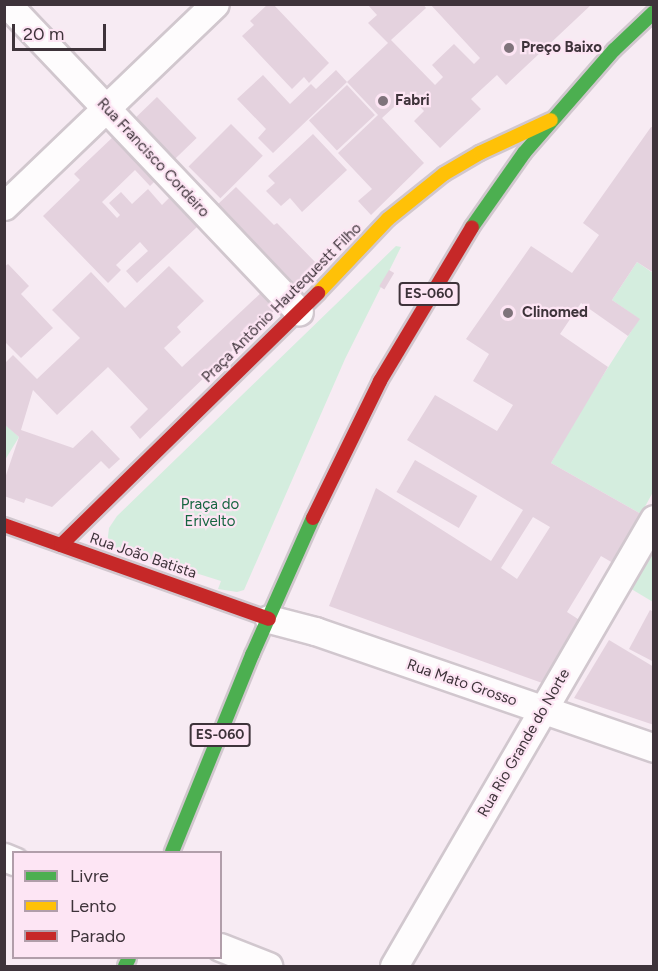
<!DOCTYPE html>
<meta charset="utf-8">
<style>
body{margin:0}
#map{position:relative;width:658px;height:971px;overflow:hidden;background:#f7ebf3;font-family:Figtree,sans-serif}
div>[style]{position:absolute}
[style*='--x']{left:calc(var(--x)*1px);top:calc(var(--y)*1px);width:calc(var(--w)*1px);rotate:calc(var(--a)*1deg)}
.green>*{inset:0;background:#d4edde}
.building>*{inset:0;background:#e4d2de;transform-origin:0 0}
.roads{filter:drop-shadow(2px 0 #d1c7ce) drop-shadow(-2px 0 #d1c7ce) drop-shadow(0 2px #d1c7ce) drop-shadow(0 -2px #d1c7ce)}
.street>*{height:27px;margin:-13.5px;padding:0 13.5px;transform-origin:13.5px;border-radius:13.5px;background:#fefcfd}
.fast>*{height:14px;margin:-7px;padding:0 7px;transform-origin:7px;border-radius:7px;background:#4caf50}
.slow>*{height:14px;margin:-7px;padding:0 7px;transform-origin:7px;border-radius:7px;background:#ffc107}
.jam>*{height:14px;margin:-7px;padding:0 7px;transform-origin:7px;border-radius:7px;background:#c62828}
.dots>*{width:16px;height:16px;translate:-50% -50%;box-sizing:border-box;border:3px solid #fde5f4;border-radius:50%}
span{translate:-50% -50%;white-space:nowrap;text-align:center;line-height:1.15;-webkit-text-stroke:4.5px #fde5f4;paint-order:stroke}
.shield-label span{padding:2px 4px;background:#fde5f4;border:2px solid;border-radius:4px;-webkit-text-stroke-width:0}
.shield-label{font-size:14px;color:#3e333a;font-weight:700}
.poi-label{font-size:15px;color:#3e333a;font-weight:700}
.left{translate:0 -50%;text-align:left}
.street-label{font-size:15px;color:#3e333a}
.park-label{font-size:15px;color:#166540}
.frame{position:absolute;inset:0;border:6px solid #3e333a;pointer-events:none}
.legend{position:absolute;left:12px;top:851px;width:210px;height:108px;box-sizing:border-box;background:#fde5f4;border:2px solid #b19eaa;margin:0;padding:8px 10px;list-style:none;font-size:18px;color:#3e333a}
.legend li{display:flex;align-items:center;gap:12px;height:30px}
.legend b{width:30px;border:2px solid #b19eaa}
.scale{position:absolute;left:12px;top:24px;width:94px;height:27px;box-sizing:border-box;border:3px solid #3e333a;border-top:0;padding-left:8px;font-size:18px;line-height:21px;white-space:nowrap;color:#3e333a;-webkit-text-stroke:4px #fde5f4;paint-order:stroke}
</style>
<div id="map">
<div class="green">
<i style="clip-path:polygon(396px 246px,401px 247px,345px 359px,244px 590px,237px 592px,218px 589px,221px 581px,107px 545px,109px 528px,117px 516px)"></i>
<i style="clip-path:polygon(637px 262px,653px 273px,653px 492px,641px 514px,551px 463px,577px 416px,639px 319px,612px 300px)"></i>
<i style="clip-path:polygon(5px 424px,19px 437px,5px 460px)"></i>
<i style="clip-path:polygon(653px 547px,653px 602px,628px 587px)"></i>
</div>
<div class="building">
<i style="clip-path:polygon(268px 4px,273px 4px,329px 63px,309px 83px,304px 77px,292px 89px,242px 36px,254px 25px,250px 21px)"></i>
<i style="clip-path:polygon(367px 4px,423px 4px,426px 8px,391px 40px,435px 85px,443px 77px,432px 65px,454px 44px,474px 64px,480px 58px,430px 4px,592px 4px,506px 85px,497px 75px,471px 99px,481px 109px,440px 148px,414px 121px,424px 111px,408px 94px,382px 118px,424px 163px,371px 215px,358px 201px,372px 189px,338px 153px,378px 115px,347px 82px,388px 43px,368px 23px,377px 15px)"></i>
<i style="clip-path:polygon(336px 70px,347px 82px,273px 153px,258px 138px,266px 129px,237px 99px,263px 75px,290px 104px,311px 84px,316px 89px)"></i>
<i style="left:347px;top:85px;width:41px;height:52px;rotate:47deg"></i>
<i style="left:157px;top:97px;width:57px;height:32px;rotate:46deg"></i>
<i style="left:231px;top:124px;width:45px;height:60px;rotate:45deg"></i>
<i style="clip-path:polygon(evenodd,651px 127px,654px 128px,654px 273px,637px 262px,612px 300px,640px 319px,628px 336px,581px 303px,560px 334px,608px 367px,551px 463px,641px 514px,613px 563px,601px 556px,567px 612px,581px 621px,545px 684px,329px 606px,376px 488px,491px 561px,523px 510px,407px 440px,435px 395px,497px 431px,513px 405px,473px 381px,489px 354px,466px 339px,531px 246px,572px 273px,599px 235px,583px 223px,651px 127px,533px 517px,550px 527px,517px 579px,501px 568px,533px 517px)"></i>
<i style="clip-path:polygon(313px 134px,347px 170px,302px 212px,290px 198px,281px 206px,266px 191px,275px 183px,268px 176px)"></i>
<i style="clip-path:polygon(114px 136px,156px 180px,150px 186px,135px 170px,102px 202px,105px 205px,117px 218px,120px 215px,109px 203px,121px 192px,132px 204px,148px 189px,162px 205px,169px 198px,197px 227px,137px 283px,126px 271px,148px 251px,140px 242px,116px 265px,121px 270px,108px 283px,43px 216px,80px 180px,74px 174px)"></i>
<i style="clip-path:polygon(236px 187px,274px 225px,277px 223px,318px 265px,296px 286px,216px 206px)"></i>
<i style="clip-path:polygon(8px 264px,29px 286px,21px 294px,53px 328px,21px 358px,4px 341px,4px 267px)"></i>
<i style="clip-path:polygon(169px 266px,204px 301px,177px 327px,181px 332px,164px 348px,182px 367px,263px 291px,278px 307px,140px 439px,130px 427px,148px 409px,108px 367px,57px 415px,33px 390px,21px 430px,73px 448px,92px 430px,120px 459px,109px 469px,101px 461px,52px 507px,26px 498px,24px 503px,4px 496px,4px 481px,19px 437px,4px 424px,4px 364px,13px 355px,37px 379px,80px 338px,52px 310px,91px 272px,125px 308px)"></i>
<i style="left:389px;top:270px;width:6px;height:19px;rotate:31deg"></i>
<i style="left:415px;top:460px;width:72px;height:37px;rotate:30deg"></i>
<i style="clip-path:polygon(650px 610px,654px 612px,654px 662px,629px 649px)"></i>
<i style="clip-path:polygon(609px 640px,654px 667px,654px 725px,574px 698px)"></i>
</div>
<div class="roads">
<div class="street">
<i style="--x:7;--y:4;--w:424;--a:46.5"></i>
<i style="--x:4;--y:206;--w:292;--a:-43.8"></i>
<i style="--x:269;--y:619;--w:48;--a:14.6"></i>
<i style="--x:315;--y:631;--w:359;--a:19"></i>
<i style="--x:4;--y:857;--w:11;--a:22"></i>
<i style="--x:220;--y:947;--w:52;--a:21.6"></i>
<i style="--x:394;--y:966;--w:517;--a:-59.82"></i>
</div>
<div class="fast">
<i style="--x:472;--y:227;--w:90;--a:-54.9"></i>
<i style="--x:524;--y:153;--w:137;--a:-48.9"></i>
<i style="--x:614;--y:50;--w:55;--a:-43.5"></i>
<i style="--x:172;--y:852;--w:213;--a:-67.9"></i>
<i style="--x:252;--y:655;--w:150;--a:-66"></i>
<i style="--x:125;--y:966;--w:9;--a:-63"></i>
</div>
<div class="slow">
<i style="--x:318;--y:293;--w:102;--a:-46.6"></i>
<i style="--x:388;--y:219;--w:72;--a:-38.8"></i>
<i style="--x:444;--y:174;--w:42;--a:-30.3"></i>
<i style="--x:480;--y:153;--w:78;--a:-24.9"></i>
</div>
<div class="jam">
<i style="--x:313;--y:518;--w:153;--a:-63.9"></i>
<i style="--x:380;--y:381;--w:179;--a:-59.1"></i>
<i style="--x:4;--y:525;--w:281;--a:19.5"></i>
<i style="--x:61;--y:545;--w:360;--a:-44.4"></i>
</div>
</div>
<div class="dots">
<i style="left:509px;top:48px;background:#7f737b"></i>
<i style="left:383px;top:101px;background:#7f737b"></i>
<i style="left:508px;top:313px;background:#7f737b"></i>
</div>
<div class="shield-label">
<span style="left:429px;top:294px">ES-060</span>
<span style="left:220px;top:735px">ES-060</span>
</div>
<div class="poi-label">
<span class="left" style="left:521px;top:48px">Preço Baixo</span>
<span class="left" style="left:395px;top:101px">Fabri</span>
<span class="left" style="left:522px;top:313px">Clinomed</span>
</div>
<div class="street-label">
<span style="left:153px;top:158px;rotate:47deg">Rua Francisco Cordeiro</span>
<span style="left:282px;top:303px;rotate:-45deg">Praça Antônio Hautequestt Filho</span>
<span style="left:143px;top:556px;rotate:19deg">Rua João Batista</span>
<span style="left:462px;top:683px;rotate:19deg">Rua Mato Grosso</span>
<span style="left:524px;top:743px;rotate:-60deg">Rua Rio Grande do Norte</span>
</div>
<div class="park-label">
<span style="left:210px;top:513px">Praça do<br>Erivelto</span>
</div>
<div class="frame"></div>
<ul class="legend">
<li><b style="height:8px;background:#4caf50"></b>Livre</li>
<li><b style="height:8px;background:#ffc107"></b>Lento</li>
<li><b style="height:8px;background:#c62828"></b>Parado</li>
</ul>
<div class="scale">20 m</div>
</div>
